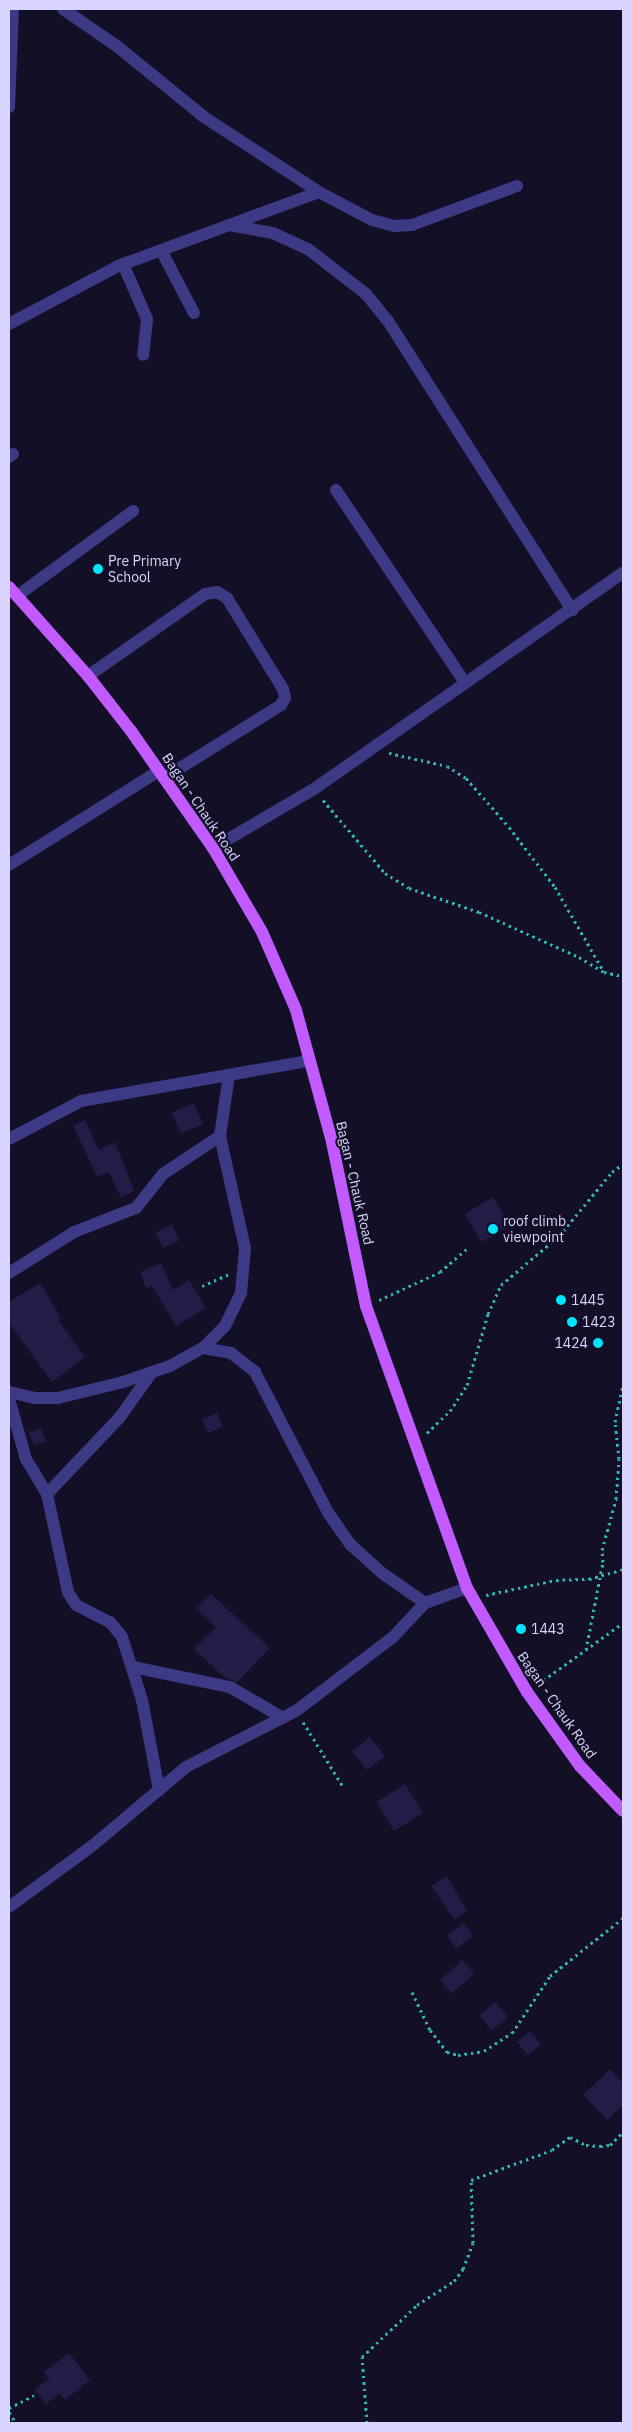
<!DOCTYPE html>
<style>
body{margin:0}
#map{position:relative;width:632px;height:2432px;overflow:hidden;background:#130f26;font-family:"IBM Plex Sans",sans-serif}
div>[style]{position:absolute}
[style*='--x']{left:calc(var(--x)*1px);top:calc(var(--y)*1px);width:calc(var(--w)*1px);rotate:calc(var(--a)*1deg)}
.building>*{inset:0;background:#241b47;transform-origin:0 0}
.path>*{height:3px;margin-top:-1.5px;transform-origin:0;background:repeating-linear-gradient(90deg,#2fb8b0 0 2.5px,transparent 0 6.5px)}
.minor>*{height:12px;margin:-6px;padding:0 6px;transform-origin:6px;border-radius:6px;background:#3d3a85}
.major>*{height:12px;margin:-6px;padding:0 6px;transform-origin:6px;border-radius:6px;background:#c25bff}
.dots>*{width:14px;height:14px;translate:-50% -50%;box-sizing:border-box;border:2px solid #130f26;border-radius:50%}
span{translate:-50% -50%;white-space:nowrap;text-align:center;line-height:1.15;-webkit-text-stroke:4.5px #130f26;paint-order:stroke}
.poi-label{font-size:14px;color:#d9d4ff}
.left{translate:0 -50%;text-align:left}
.right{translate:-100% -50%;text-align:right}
.street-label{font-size:14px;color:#d9d4ff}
.frame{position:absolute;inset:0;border:10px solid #d9d4ff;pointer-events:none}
</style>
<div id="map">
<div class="building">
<i style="left:194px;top:1103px;width:23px;height:24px;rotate:67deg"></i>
<i style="clip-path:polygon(85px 1120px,99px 1150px,115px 1142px,134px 1191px,121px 1198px,109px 1172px,97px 1177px,73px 1125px)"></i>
<i style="left:493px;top:1197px;width:33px;height:33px;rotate:59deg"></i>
<i style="left:172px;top:1225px;width:17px;height:18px;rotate:65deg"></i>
<i style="clip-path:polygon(161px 1263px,173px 1290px,189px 1280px,206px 1308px,176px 1326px,152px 1286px,146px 1288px,140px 1272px)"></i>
<i style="clip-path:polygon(40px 1283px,61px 1318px,58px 1320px,85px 1357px,52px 1382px,9px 1323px,9px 1302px)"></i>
<i style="left:217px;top:1413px;width:15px;height:16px;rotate:67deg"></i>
<i style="left:41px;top:1428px;width:14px;height:13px;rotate:69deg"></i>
<i style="clip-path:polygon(211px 1594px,270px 1648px,237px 1682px,224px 1677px,194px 1649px,216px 1627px,196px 1608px)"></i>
<i style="left:370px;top:1737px;width:24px;height:23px;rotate:52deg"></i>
<i style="left:405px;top:1784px;width:34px;height:34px;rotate:58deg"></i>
<i style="clip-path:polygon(447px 1876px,467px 1911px,454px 1919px,431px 1886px)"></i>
<i style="left:464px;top:1923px;width:16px;height:21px;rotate:55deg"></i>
<i style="left:462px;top:1960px;width:18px;height:30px;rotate:47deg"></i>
<i style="left:495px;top:2002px;width:20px;height:21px;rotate:49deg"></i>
<i style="left:530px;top:2031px;width:17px;height:17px;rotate:50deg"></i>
<i style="clip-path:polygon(610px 2069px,623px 2084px,623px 2105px,607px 2120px,583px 2095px)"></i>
<i style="clip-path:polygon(69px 2353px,90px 2380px,65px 2400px,60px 2393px,46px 2404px,35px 2390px,49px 2379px,44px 2372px)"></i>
</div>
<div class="path">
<i style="--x:389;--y:753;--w:59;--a:12.6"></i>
<i style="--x:447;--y:766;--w:22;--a:32"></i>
<i style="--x:466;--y:778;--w:65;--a:48.7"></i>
<i style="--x:509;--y:827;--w:76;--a:52.5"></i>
<i style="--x:555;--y:887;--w:96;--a:60"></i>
<i style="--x:323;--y:800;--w:96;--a:49.7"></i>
<i style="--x:385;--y:873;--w:28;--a:32"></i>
<i style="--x:409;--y:888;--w:74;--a:18.9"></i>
<i style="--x:479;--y:912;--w:110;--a:24.2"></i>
<i style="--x:579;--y:957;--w:29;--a:31"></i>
<i style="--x:604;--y:972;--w:19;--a:12"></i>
<i style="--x:202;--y:1286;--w:30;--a:-24"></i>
<i style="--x:379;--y:1300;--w:67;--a:-24.7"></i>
<i style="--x:440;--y:1272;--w:35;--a:-41"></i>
<i style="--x:427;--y:1433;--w:32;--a:-44"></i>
<i style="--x:450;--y:1411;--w:31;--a:-57"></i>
<i style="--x:467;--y:1385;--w:74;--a:-73.5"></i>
<i style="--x:488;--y:1314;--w:32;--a:-66"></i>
<i style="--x:501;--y:1285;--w:76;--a:-40.2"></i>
<i style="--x:559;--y:1236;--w:83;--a:-50.4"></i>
<i style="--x:612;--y:1172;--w:14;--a:-36"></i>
<i style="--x:486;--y:1595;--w:72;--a:-12.1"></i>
<i style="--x:556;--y:1580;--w:33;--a:-2"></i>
<i style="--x:589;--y:1579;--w:35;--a:-16"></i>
<i style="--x:586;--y:1650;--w:90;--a:-79.1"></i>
<i style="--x:603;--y:1562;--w:12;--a:-95"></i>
<i style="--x:602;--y:1550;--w:53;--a:-74.6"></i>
<i style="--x:616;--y:1499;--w:40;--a:-85.7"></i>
<i style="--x:619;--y:1459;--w:37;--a:-96"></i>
<i style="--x:615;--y:1422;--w:38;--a:-78"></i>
<i style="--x:538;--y:1684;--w:105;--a:-35.7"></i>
<i style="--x:303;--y:1722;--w:78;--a:58.2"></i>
<i style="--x:412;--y:1992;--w:42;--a:64.7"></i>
<i style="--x:430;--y:2030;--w:28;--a:52"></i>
<i style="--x:447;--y:2052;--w:11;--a:15"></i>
<i style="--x:458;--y:2055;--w:26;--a:-9"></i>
<i style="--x:484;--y:2051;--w:33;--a:-33"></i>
<i style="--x:512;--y:2033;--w:69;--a:-56.3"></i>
<i style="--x:550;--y:1976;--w:93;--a:-38.5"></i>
<i style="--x:9;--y:2408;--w:28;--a:-27"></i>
<i style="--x:9;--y:2412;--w:13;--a:58"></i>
<i style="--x:367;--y:2423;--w:66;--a:-94.3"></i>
<i style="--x:362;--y:2357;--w:76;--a:-43.4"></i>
<i style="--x:417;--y:2305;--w:44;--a:-33"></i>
<i style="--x:454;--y:2281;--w:15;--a:-53"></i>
<i style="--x:463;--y:2269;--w:28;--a:-69"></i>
<i style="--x:473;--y:2243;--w:63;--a:-91.8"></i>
<i style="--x:471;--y:2180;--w:86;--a:-20.3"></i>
<i style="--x:552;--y:2150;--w:22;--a:-36"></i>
<i style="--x:570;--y:2137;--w:18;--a:27"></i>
<i style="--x:586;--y:2145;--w:14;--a:4"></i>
<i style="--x:600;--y:2146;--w:10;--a:-6"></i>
<i style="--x:610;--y:2145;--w:18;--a:-45"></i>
</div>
<div class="minor">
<i style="--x:63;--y:9;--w:67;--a:34.6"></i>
<i style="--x:118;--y:47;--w:111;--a:39.1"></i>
<i style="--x:204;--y:117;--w:137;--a:33.1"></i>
<i style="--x:319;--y:192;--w:60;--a:27.8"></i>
<i style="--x:372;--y:220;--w:23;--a:15"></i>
<i style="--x:394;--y:226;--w:18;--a:-3"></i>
<i style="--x:412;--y:225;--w:112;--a:-20.4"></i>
<i style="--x:9;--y:107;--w:98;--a:-87.7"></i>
<i style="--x:229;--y:225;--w:45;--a:10.3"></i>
<i style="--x:273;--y:233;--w:38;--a:25"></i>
<i style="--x:308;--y:249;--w:73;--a:37.8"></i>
<i style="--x:366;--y:294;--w:35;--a:51"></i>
<i style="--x:388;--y:321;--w:343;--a:57.5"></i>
<i style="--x:161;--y:250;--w:71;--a:62.4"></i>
<i style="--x:123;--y:264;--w:60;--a:66.4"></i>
<i style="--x:147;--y:319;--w:36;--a:96"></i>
<i style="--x:9;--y:324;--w:123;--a:-28"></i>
<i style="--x:118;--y:266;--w:214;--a:-20.2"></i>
<i style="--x:9;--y:457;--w:5;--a:-37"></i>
<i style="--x:336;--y:490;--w:232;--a:56.2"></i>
<i style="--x:17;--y:596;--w:144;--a:-36.2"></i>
<i style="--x:88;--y:676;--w:143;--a:-35"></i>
<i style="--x:205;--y:594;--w:12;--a:-9"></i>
<i style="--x:217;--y:592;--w:12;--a:31"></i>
<i style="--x:227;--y:598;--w:107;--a:58.4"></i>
<i style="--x:283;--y:689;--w:9;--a:77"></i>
<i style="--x:285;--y:698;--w:8;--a:120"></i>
<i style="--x:281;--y:705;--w:138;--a:148"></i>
<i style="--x:213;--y:848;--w:117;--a:-30.3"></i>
<i style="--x:314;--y:789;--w:377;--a:-35"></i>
<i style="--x:9;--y:865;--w:177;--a:-32.1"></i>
<i style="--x:9;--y:1139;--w:81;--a:-27.8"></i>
<i style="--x:81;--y:1101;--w:231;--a:-10"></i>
<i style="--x:9;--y:1273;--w:77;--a:-32.2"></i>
<i style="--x:74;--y:1232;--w:66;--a:-21.2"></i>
<i style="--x:136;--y:1208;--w:43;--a:-51.5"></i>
<i style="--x:163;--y:1174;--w:69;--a:-33.7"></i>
<i style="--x:220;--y:1136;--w:62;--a:-81.6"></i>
<i style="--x:203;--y:1348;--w:28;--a:10"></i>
<i style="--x:231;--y:1353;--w:31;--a:38"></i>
<i style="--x:255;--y:1372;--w:160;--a:62.5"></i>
<i style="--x:329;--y:1514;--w:38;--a:55"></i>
<i style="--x:351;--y:1545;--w:42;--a:42.1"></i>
<i style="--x:382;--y:1573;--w:52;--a:34.9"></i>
<i style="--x:9;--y:1392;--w:26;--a:13"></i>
<i style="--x:34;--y:1398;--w:24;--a:0"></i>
<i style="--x:58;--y:1398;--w:67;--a:-13.8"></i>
<i style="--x:123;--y:1382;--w:50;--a:-18.8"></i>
<i style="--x:170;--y:1366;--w:38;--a:-29"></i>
<i style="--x:203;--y:1348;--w:31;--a:-45"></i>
<i style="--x:225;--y:1326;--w:37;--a:-64"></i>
<i style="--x:241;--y:1293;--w:45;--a:-84.9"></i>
<i style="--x:245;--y:1248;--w:115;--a:-102.6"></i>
<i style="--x:9;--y:1399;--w:62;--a:74.2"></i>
<i style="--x:26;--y:1459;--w:41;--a:59"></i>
<i style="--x:47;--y:1494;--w:100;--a:77.9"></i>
<i style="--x:68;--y:1592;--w:15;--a:58"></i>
<i style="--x:76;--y:1605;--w:38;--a:27"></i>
<i style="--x:110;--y:1622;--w:19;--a:51"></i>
<i style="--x:122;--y:1637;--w:66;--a:72.4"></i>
<i style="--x:142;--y:1700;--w:92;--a:79.3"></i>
<i style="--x:47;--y:1494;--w:106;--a:-46.5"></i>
<i style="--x:120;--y:1417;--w:55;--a:-54.6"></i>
<i style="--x:133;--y:1667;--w:99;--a:11.7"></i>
<i style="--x:230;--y:1687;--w:61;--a:30.3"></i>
<i style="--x:9;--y:1907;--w:103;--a:-36.3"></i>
<i style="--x:92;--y:1846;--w:123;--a:-40"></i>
<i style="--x:186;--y:1767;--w:123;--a:-27"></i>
<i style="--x:296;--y:1711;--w:122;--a:-37.3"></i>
<i style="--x:393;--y:1637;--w:47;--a:-46.7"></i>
<i style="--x:425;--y:1603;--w:45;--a:-19.7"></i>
</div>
<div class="major">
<i style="--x:9;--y:587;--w:119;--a:48.4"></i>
<i style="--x:88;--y:676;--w:70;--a:52"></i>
<i style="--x:131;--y:731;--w:143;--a:55"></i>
<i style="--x:213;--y:848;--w:97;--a:59.7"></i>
<i style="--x:262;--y:932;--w:85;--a:66.4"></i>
<i style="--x:296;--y:1010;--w:137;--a:74.7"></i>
<i style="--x:332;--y:1142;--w:167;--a:78.3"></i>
<i style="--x:366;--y:1306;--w:300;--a:70.3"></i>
<i style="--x:467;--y:1588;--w:120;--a:60"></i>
<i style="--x:527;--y:1692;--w:91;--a:54.4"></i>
<i style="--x:580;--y:1766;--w:62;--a:46.3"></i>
</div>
<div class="dots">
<i style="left:98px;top:569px;background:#00e5ff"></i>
<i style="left:493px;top:1229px;background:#00e5ff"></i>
<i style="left:561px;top:1300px;background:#00e5ff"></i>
<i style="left:572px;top:1322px;background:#00e5ff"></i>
<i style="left:598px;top:1343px;background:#00e5ff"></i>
<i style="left:521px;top:1629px;background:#00e5ff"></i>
</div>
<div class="poi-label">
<span class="left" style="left:108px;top:569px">Pre Primary<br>School</span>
<span class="left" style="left:503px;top:1229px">roof climb<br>viewpoint</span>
<span class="left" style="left:571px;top:1300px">1445</span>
<span class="left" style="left:582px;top:1322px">1423</span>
<span class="right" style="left:588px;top:1343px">1424</span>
<span class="left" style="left:531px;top:1629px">1443</span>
</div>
<div class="street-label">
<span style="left:201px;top:807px;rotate:56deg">Bagan - Chauk Road</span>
<span style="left:355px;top:1183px;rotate:77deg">Bagan - Chauk Road</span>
<span style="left:557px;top:1705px;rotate:55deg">Bagan - Chauk Road</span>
</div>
<div class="frame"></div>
</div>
